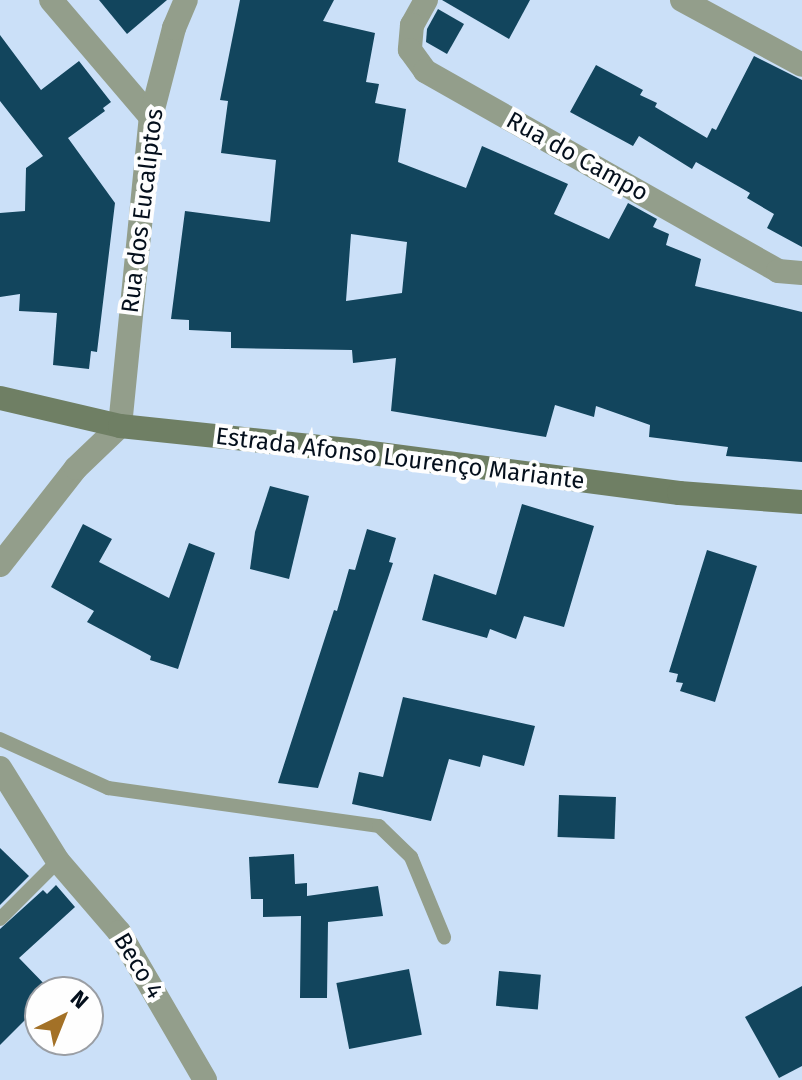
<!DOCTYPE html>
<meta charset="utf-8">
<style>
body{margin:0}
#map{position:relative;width:802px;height:1080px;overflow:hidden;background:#cbe0f8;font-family:"Fira Sans",sans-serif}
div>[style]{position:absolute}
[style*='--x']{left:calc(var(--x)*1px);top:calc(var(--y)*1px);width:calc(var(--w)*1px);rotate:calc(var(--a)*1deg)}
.building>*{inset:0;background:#12455d;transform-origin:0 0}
.lane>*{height:14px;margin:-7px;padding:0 7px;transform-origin:7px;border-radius:7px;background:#939e8b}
.street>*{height:24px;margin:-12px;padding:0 12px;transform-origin:12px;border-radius:12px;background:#939e8b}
.secondary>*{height:24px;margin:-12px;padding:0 12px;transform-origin:12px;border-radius:12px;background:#6f7f64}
span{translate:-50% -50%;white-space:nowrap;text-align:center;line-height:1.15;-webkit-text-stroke:8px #fefefe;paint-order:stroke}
.street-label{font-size:24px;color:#040f1c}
.north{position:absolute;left:24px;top:976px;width:80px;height:80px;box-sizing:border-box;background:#fefefe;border:2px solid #9a9ea4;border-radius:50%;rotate:43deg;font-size:22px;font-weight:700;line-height:32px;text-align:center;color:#040f1c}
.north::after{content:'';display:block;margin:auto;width:28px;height:36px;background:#a37127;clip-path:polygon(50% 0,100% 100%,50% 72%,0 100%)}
</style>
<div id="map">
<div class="building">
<i style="clip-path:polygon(99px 0,167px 0,127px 34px)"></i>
<i style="clip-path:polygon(evenodd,240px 0,334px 0,323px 21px,375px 33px,366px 82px,379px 84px,375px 103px,406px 109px,398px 162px,466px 188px,482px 146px,568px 184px,554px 214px,609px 239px,628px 203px,657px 219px,653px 227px,669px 234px,666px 245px,701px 259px,695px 286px,802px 312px,802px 462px,726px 456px,728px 447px,649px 437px,650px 425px,596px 406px,594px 417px,555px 405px,546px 437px,391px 411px,396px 358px,353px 363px,352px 350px,231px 348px,231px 332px,189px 330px,189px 320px,171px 319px,185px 211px,270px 222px,276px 160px,221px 153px,228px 101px,220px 100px,240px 0,351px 234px,407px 242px,402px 293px,346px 301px,351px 234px)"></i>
<i style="clip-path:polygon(442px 0,530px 0,509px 39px)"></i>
<i style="clip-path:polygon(438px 9px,464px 24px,447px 54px,426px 42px,427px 29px)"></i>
<i style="clip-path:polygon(0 35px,41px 90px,79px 61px,111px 102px,103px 108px,105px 111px,68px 138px,115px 203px,97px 352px,91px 351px,89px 369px,53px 365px,57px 313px,19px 311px,20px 294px,0 297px,0 213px,25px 211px,26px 168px,43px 156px,0 101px)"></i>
<i style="clip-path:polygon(754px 56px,802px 80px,802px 247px,767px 228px,774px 214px,747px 198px,750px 193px,696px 162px,692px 169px,639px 136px,633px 146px,570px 112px,596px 65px,643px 90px,640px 95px,657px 103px,655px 107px,707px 138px,712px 128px,716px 130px)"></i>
<i style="clip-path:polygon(270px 486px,309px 496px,289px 579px,250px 569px,255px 532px)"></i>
<i style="clip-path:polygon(522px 504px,594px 526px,564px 627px,524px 616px,516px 639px,490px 629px,487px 638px,422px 620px,434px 574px,496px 595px)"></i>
<i style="clip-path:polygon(83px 524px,112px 539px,99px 562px,169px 598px,189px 543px,215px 553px,178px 669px,150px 660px,151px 656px,87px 622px,94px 611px,51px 587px)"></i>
<i style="clip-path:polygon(367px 529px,396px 538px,389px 562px,393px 563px,318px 788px,278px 783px,334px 610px,337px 611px,349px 569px,355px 570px)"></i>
<i style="clip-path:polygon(707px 550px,757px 566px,715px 702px,680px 691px,683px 683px,676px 682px,678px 674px,669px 672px)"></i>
<i style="clip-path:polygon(403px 697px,535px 726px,524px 766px,483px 755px,480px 767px,449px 759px,431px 821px,352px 804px,359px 772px,383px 777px)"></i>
<i style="left:559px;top:795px;width:57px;height:42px;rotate:2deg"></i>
<i style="clip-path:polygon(0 848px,29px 876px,0 905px)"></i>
<i style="clip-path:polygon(294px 854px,295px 884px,307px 883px,307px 896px,378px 886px,383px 916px,328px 922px,327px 998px,300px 998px,301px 916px,263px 917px,263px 899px,251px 899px,249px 857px)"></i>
<i style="clip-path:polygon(56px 885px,75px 907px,19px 958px,52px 992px,40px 992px,40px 1005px,0 1045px,0 929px,43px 890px,47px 894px)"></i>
<i style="left:409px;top:969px;width:67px;height:74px;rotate:79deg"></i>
<i style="left:499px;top:971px;width:42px;height:35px;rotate:5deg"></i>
<i style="clip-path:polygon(802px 986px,802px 1066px,779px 1078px,745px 1017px)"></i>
</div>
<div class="lane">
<i style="--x:0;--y:739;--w:119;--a:24.4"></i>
<i style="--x:108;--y:788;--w:274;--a:8"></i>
<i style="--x:379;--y:826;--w:45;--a:44.1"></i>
<i style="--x:411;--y:857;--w:87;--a:67.6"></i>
<i style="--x:0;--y:919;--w:82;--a:-45"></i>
</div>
<div class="street">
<i style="--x:51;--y:0;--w:154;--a:49.5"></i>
<i style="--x:426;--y:0;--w:29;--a:119"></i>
<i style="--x:412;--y:25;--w:25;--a:95"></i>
<i style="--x:410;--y:50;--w:26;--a:54"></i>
<i style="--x:425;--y:71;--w:406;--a:29.5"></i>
<i style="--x:778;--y:271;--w:24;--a:5"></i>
<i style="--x:682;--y:0;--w:136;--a:28.4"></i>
<i style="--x:0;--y:565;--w:123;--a:-51.9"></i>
<i style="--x:76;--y:468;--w:61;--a:-43.7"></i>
<i style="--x:120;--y:426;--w:311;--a:-84.3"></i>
<i style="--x:151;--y:117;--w:92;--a:-75.5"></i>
<i style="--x:174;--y:28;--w:30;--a:-67"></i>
<i style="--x:0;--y:768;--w:110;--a:58.1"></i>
<i style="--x:58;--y:861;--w:94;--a:49.3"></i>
<i style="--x:119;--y:932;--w:171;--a:59.8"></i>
</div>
<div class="secondary">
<i style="--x:0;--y:398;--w:123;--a:13.1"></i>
<i style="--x:120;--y:426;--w:237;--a:6"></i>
<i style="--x:356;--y:451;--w:326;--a:7.4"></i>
<i style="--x:679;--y:493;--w:123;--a:4.2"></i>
</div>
<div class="street-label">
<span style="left:577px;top:157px;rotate:29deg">Rua do Campo</span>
<span style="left:143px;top:211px;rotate:-83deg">Rua dos Eucaliptos</span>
<span style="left:400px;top:459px;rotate:7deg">Estrada Afonso Lourenço Mariante</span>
<span style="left:138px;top:966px;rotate:59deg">Beco 4</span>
</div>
<div class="north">N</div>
</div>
